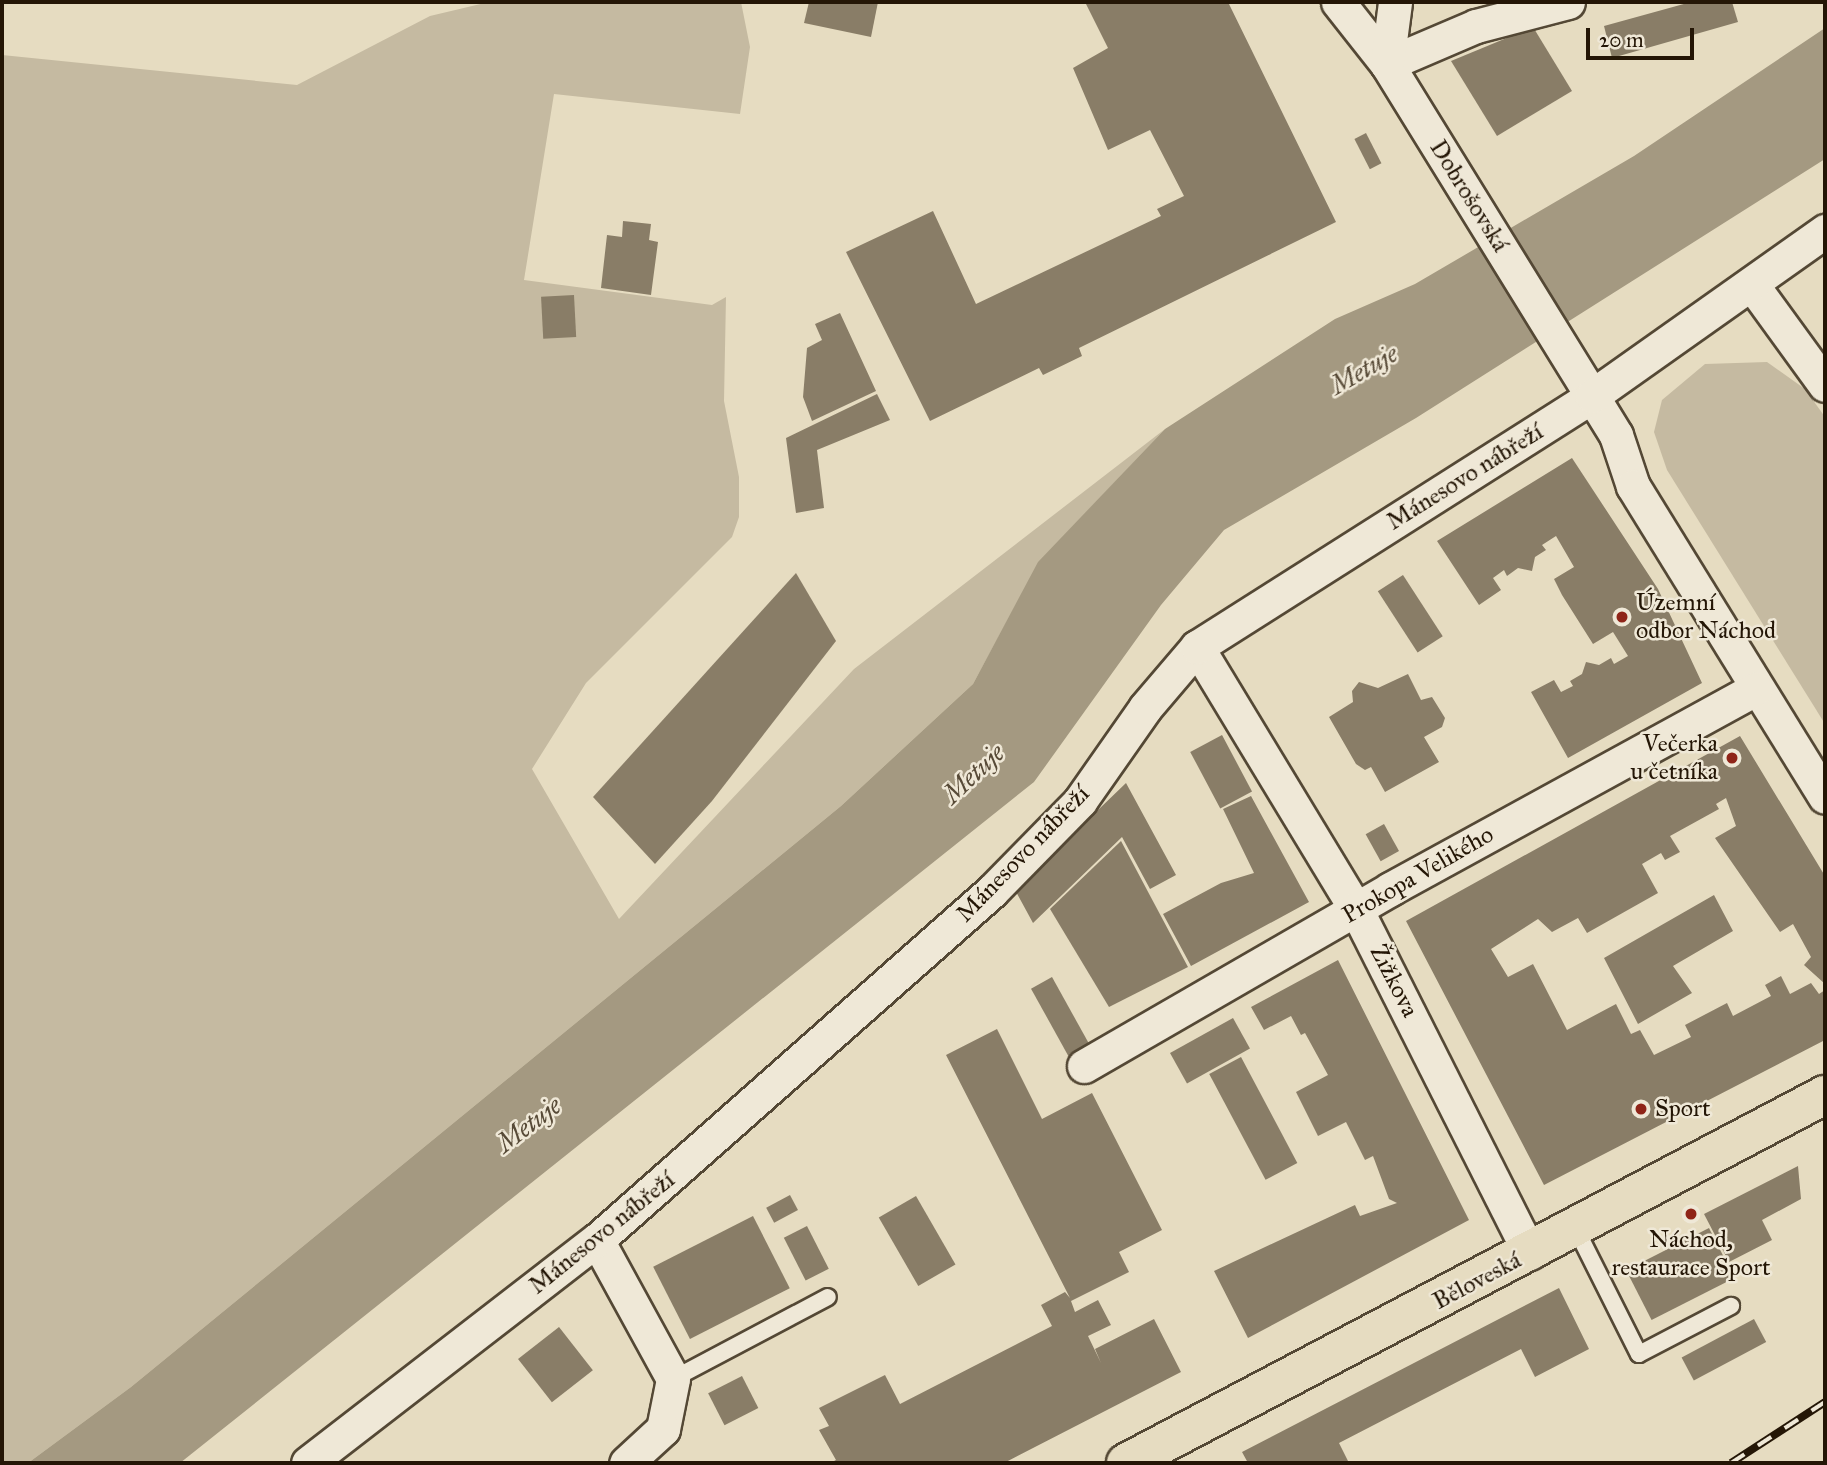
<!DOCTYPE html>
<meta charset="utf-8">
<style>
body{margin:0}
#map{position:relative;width:1827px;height:1465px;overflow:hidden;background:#e6dcc1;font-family:"IM FELL Great Primer",serif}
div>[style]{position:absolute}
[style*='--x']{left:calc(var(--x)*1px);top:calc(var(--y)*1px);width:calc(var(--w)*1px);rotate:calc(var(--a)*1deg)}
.green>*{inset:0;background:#c5baa1}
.water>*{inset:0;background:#a49981}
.building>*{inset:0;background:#897d67;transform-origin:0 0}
.roads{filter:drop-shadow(2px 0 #544835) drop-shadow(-2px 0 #544835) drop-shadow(0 2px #544835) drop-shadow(0 -2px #544835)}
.service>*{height:16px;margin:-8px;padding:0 8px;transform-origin:8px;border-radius:8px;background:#efe8d7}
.minor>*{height:33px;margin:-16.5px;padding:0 16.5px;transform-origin:16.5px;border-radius:16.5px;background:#efe8d7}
.primary>*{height:38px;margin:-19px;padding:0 19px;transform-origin:19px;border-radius:19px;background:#e6dcc1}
.rail>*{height:8px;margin-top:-4px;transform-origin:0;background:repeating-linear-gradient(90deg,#efe8d7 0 16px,#241606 0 32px);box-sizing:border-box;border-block:2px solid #241606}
.dots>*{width:19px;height:19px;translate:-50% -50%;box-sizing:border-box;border:4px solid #efe8d7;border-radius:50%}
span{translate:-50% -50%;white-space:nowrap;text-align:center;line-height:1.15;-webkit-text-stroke:5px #efe8d7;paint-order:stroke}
.street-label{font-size:24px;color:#241606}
.poi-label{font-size:24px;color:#241606}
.left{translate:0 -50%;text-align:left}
.right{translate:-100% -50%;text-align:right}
.water-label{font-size:26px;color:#574a37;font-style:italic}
.frame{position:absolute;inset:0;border:4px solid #241606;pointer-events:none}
.scale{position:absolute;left:1586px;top:28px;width:108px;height:32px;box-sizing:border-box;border:4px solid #241606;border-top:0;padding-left:9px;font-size:21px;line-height:24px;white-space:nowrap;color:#241606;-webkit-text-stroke:5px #efe8d7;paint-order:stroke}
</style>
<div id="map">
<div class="green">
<i style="clip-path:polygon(489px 2px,741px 2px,750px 47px,740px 114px,554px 94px,524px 280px,712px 305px,726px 297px,724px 401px,739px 477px,739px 517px,732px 537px,586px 683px,532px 769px,619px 919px,854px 669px,1165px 429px,1039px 562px,973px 684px,841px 806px,131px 1387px,28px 1463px,2px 1463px,2px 55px,297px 85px,430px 16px)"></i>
<i style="clip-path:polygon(1767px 362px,1805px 389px,1825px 417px,1825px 724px,1667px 470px,1654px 432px,1662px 400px,1705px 364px)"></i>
</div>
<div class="water">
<i style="clip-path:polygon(1825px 28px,1825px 159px,1416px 418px,1224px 530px,1161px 605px,1034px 782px,180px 1463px,28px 1463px,131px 1387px,841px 806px,973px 684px,1038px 562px,1165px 429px,1335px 319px,1415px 284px,1634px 156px)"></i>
</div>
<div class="building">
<i style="clip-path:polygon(809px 2px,878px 2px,871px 37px,804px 23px)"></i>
<i style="clip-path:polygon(1085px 2px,1228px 2px,1336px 222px,1079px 348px,1082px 356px,1043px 375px,1039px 368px,930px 421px,846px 252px,933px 211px,976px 304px,1161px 216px,1157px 209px,1184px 196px,1150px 130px,1108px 150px,1073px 68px,1108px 48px)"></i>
<i style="clip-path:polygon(1691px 2px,1732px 2px,1738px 22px,1612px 58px,1604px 26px)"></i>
<i style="clip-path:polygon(1533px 27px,1572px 91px,1497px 136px,1451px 61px)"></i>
<i style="left:1366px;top:133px;width:34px;height:13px;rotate:63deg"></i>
<i style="clip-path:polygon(623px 221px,651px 224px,649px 240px,658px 242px,651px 295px,601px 288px,607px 235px,622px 237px)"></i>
<i style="left:574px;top:295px;width:42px;height:33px;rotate:87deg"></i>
<i style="clip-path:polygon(840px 313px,876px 391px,812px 421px,803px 397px,807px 348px,822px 340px,815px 324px)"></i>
<i style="clip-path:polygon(877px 394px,890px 420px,817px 450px,824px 508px,796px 513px,786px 438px)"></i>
<i style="clip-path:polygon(1572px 458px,1658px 589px,1702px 683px,1568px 758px,1531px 692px,1554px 680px,1561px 692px,1573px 686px,1570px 681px,1582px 674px,1586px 662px,1599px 665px,1611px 658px,1614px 664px,1628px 656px,1613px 632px,1593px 644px,1562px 595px,1554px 579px,1574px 567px,1556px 536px,1542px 545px,1546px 550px,1535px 557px,1532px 571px,1518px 568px,1507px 576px,1504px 570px,1493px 578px,1501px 590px,1479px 605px,1437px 541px)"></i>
<i style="clip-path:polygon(796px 573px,836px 641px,712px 801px,655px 864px,593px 797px)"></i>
<i style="left:1403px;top:575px;width:73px;height:30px;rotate:57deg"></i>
<i style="clip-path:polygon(1408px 674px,1421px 700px,1432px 697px,1445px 718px,1442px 727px,1424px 737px,1439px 762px,1385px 792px,1371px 767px,1365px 770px,1356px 764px,1329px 717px,1353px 702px,1352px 691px,1359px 682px,1378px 688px)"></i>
<i style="left:1222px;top:735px;width:64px;height:36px;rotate:62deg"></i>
<i style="clip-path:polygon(1740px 736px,1825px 876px,1825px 984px,1804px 965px,1811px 957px,1793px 924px,1780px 932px,1715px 838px,1736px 826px,1726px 798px,1716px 804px,1719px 809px,1670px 836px,1680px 852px,1665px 860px,1661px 853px,1642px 864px,1658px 893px,1587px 933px,1578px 918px,1552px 932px,1538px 919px,1491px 949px,1508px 977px,1533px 964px,1567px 1030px,1616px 1004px,1631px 1034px,1640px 1030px,1654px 1055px,1691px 1037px,1685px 1025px,1727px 1003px,1733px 1016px,1771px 996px,1765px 985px,1781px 976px,1790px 994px,1811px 983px,1819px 994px,1825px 990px,1825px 1040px,1544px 1185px,1406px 921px)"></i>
<i style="clip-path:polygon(1126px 783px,1176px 875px,1150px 889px,1122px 837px,1033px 923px,1015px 890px)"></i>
<i style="clip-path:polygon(1251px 796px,1309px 902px,1191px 966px,1163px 914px,1221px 883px,1254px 873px,1223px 809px)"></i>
<i style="left:1384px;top:824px;width:31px;height:21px;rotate:61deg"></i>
<i style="clip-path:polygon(1121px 841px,1188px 967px,1109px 1007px,1050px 909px)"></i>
<i style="clip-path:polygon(1714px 895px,1733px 931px,1673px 966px,1692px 993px,1638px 1024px,1604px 958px)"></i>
<i style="clip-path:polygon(1338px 960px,1469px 1220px,1248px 1338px,1214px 1271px,1355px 1205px,1360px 1216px,1397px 1203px,1389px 1199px,1373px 1156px,1365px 1160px,1346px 1122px,1318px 1136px,1296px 1092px,1328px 1075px,1305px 1033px,1301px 1035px,1291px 1016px,1264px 1030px,1251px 1007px)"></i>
<i style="left:1052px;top:977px;width:79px;height:24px;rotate:61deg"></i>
<i style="left:1233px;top:1018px;width:35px;height:72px;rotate:61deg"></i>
<i style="clip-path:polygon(997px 1029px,1042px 1119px,1092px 1093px,1162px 1230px,1119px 1252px,1129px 1272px,1071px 1301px,1075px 1312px,1098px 1300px,1111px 1325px,1088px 1336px,1101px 1363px,1095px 1349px,1154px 1319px,1181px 1372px,1004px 1463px,830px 1463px,836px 1460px,819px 1430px,829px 1426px,819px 1408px,885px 1375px,900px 1404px,1052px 1326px,1041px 1305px,1065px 1292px,1070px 1298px,946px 1055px)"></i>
<i style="left:1241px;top:1057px;width:120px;height:36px;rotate:62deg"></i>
<i style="clip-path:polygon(1798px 1166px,1801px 1199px,1762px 1220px,1772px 1240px,1729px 1262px,1704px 1214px)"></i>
<i style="left:790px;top:1195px;width:17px;height:27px;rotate:62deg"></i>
<i style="left:916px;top:1196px;width:79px;height:43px;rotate:60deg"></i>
<i style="left:753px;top:1216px;width:81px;height:112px;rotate:63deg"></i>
<i style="left:807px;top:1226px;width:48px;height:26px;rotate:63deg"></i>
<i style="left:1709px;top:1228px;width:56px;height:93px;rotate:63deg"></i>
<i style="clip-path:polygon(1559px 1288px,1589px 1349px,1535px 1377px,1521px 1349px,1339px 1443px,1349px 1463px,1248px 1463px,1242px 1452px)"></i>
<i style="left:1754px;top:1319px;width:26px;height:82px;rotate:62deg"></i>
<i style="left:559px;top:1327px;width:55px;height:52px;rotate:52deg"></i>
<i style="left:742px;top:1376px;width:36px;height:38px;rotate:63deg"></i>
</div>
<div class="roads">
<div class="service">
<i style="--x:1576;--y:1229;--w:140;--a:63.3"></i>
<i style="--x:1639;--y:1354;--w:104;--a:-27.6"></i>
<i style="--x:673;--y:1379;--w:175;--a:-27.9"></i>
</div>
<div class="minor">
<i style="--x:1338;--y:2;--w:79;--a:51.7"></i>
<i style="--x:1387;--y:64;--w:390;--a:58.3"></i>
<i style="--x:1592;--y:396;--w:46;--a:58.4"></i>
<i style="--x:1616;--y:435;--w:54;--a:71.6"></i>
<i style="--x:1633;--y:486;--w:365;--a:58.3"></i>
<i style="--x:1387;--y:64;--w:97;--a:-23.1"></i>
<i style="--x:1476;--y:26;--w:95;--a:-14.6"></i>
<i style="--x:1387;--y:64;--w:63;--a:-82.6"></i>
<i style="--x:1753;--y:286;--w:122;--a:54"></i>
<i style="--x:1197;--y:647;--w:309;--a:58.8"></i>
<i style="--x:1357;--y:911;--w:383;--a:63.2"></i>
<i style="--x:1084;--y:1066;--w:354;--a:-30"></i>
<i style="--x:1390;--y:889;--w:417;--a:-28.7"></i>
<i style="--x:597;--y:1240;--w:158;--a:61.3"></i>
<i style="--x:673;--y:1379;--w:51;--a:101.3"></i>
<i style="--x:663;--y:1429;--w:50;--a:137.4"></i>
<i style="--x:308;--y:1463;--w:365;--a:-37.7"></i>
<i style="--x:597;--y:1240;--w:527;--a:-41.46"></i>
<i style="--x:992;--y:891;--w:126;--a:-45.6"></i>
<i style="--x:1080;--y:801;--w:113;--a:-55"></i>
<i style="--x:1145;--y:708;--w:80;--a:-49.6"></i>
<i style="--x:1197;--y:647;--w:468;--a:-32.4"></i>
<i style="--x:1592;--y:396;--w:286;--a:-35.3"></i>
</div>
<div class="primary">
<i style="--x:1126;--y:1463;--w:790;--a:-27.77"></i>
</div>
</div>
<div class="rail">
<i style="--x:1731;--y:1463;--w:112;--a:-33"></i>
</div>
<div class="dots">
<i style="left:1622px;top:617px;background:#8f2418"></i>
<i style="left:1732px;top:758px;background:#8f2418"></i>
<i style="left:1641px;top:1109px;background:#8f2418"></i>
<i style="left:1691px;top:1214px;background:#8f2418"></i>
</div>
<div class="street-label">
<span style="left:1469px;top:196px;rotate:58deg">Dobrošovská</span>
<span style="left:1465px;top:477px;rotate:-32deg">Mánesovo nábřeží</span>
<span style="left:1023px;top:854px;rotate:-46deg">Mánesovo nábřeží</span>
<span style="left:1418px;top:875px;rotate:-30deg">Prokopa Velikého</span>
<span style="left:1394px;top:981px;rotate:63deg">Žižkova</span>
<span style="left:602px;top:1233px;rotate:-39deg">Mánesovo nábřeží</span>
<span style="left:1477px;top:1281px;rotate:-28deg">Běloveská</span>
</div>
<div class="poi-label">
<span class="left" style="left:1636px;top:617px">Územní<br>odbor Náchod</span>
<span class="right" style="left:1718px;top:758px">Večerka<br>u četníka</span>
<span class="left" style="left:1655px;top:1109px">Sport</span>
<span style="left:1691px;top:1254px">Náchod,<br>restaurace Sport</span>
</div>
<div class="water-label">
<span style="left:1364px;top:370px;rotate:-30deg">Metuje</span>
<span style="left:974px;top:774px;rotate:-43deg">Metuje</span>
<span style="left:529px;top:1125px;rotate:-37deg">Metuje</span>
</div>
<div class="frame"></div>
<div class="scale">20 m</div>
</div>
